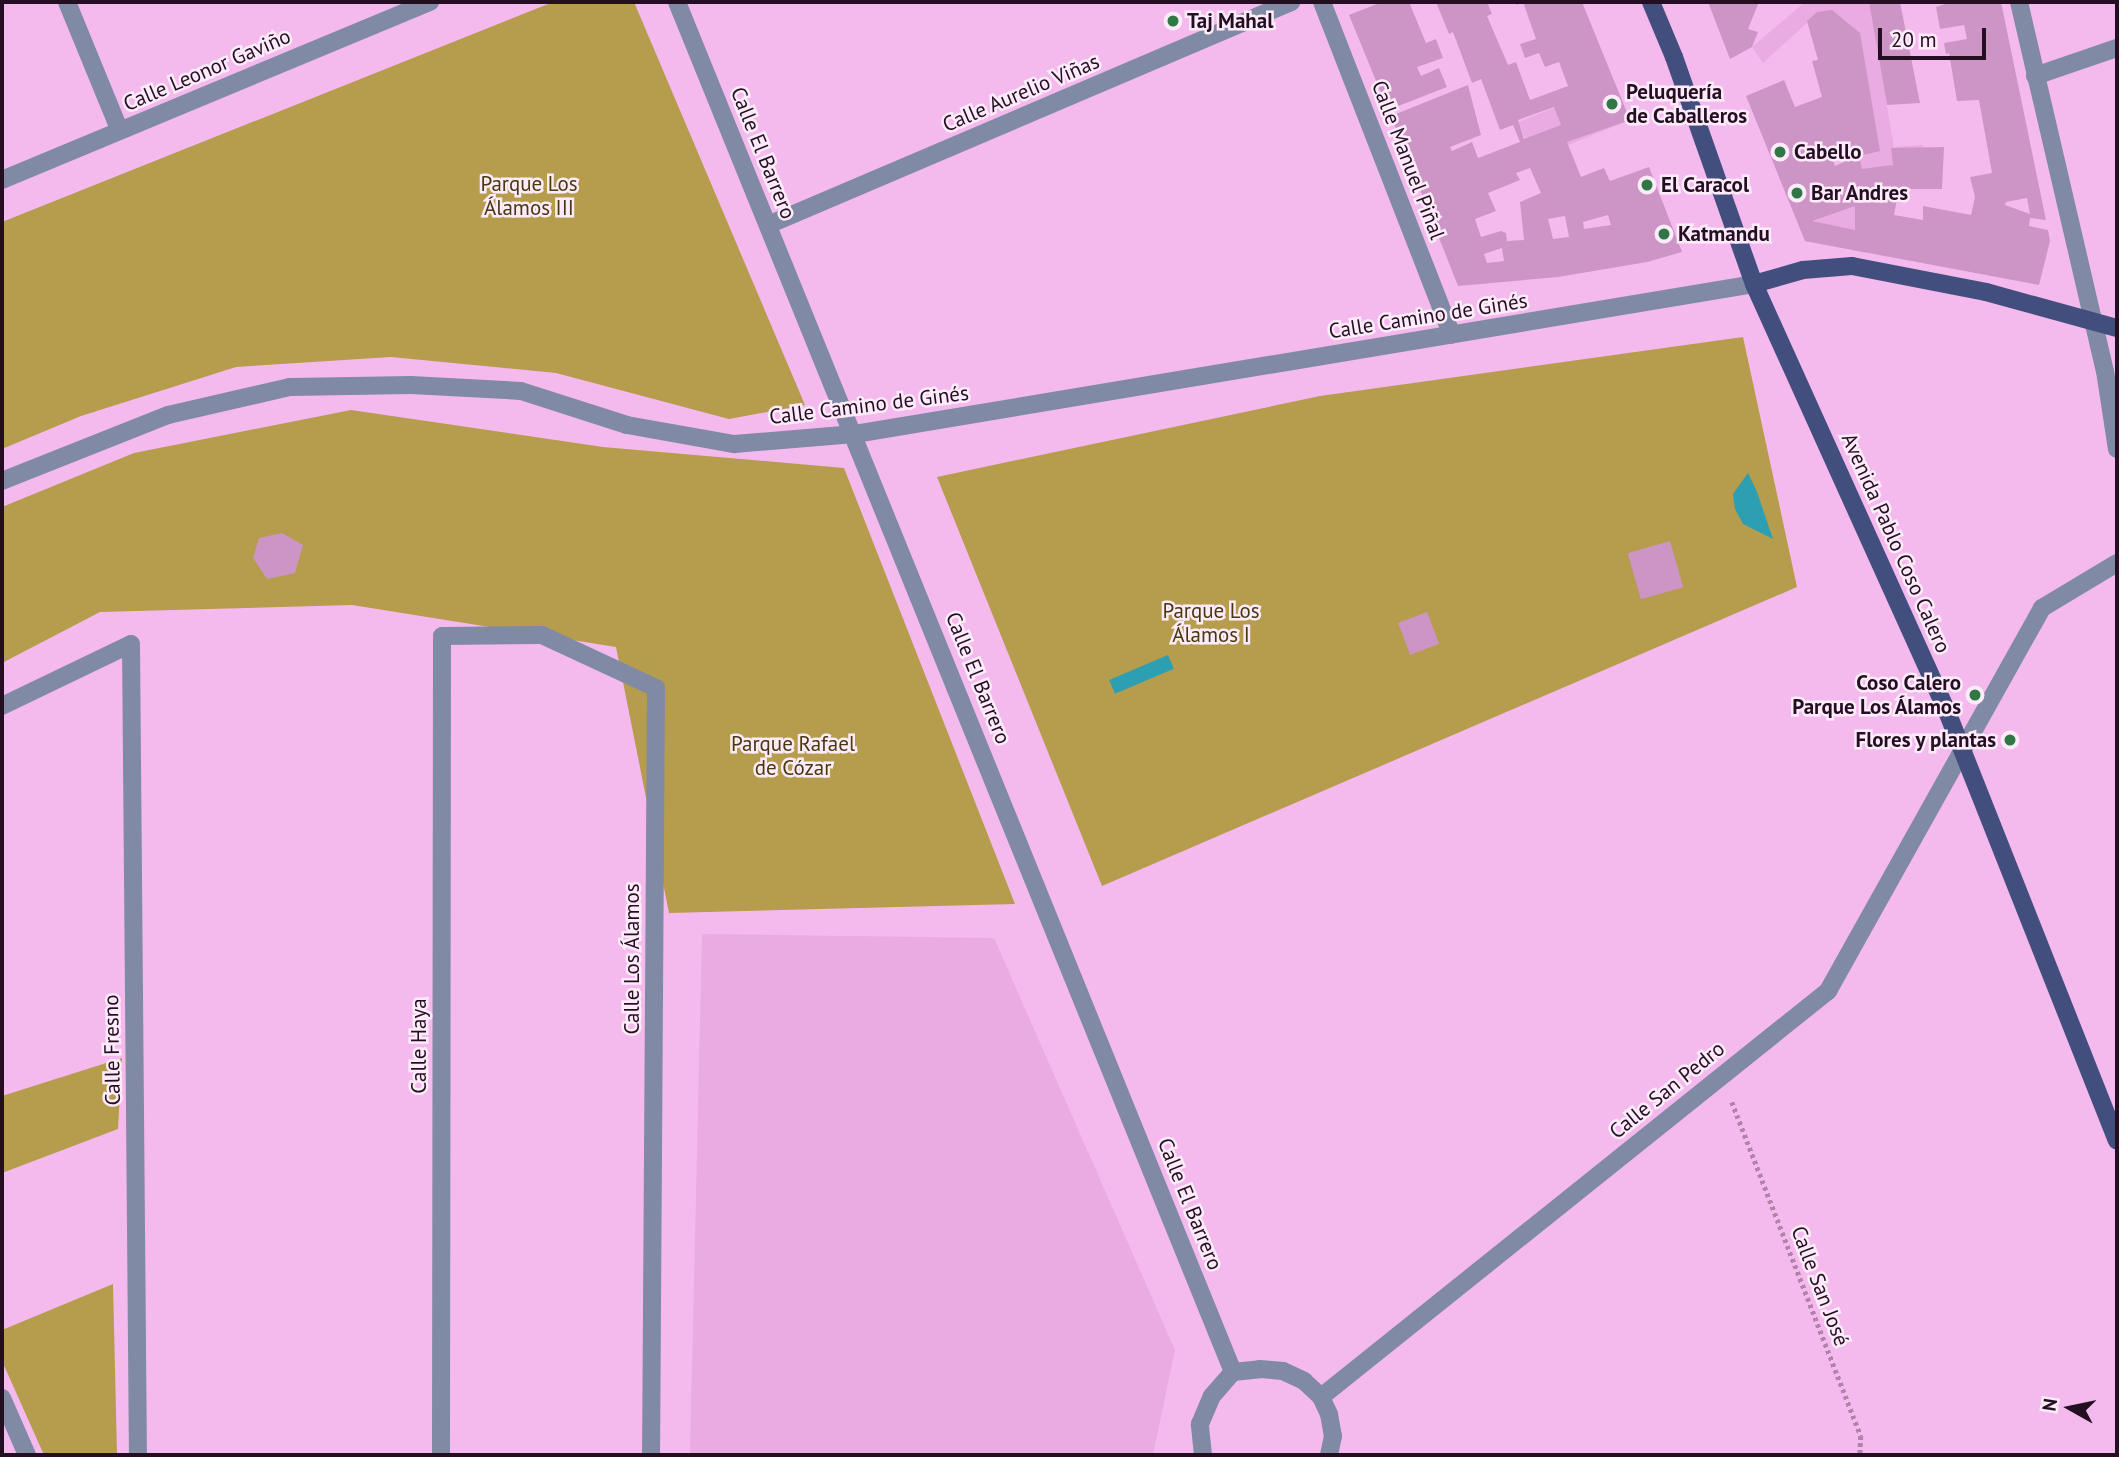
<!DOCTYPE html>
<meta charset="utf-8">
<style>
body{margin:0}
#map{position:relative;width:2119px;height:1457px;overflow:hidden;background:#f5baed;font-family:"PT Sans",sans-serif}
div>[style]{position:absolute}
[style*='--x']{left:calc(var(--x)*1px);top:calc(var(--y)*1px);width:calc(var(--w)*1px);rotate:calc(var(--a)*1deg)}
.built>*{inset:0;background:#e9abe1;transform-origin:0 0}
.green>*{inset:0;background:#b69c4d}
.water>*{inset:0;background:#2d9fb2;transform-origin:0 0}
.building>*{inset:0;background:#cd95c6;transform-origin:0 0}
.path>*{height:4.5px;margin-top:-2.25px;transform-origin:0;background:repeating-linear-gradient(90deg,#b183ab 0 3.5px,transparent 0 7px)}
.minor>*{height:18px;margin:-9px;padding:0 9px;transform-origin:9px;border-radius:9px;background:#818aa5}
.major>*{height:18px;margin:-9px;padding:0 9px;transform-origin:9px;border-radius:9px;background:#424f7e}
.dots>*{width:19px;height:19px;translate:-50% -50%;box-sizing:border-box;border:4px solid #fdebfa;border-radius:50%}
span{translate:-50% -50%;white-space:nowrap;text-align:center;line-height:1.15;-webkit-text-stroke:5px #fdebfa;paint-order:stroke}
.poi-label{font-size:21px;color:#230f21;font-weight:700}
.left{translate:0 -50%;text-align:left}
.right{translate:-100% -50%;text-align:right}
.street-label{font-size:21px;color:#230f21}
.park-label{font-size:21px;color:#47390d}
.frame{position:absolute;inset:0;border:4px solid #230f21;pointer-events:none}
.north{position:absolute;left:2035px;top:1373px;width:70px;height:70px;-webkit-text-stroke:5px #fdebfa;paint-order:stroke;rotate:279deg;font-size:19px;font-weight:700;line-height:28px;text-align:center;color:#230f21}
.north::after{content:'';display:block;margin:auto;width:24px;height:32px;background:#230f21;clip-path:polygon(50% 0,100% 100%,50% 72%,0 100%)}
.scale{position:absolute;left:1878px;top:28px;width:108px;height:32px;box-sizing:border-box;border:4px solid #230f21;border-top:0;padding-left:9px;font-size:21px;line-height:24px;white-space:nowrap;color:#230f21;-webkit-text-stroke:5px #fdebfa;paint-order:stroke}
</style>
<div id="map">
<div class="built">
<i style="clip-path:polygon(1805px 2px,1869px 2px,1894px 147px,1923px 145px,1925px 187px,1862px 169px,1818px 13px,1763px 63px,1752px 47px)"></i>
<i style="left:1615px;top:83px;width:40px;height:104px;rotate:68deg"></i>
<i style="clip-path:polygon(1862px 202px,1866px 253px,1805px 241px,1799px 226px)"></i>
<i style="clip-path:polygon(702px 934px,994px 938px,1175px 1350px,1153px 1455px,690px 1455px)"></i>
</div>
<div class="green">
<i style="clip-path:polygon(553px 2px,634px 2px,805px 405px,729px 419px,556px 373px,391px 357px,236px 367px,81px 416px,2px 449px,2px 222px)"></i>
<i style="clip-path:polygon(1743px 337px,1797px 587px,1102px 886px,937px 477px,1320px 396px)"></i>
<i style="clip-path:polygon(351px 410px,603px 447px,844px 468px,1015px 904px,669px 913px,616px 647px,352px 605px,100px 612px,2px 663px,2px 507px,134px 453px)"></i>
<i style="clip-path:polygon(122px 1058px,118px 1129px,2px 1173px,2px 1096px)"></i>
<i style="clip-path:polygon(113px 1284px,117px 1455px,44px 1455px,2px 1361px,2px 1330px)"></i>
</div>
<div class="water">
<i style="clip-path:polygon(1748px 473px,1757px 492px,1773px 539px,1743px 524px,1735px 509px,1733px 494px)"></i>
<i style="left:1168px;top:655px;width:15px;height:64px;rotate:67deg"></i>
</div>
<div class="building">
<i style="clip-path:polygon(1382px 2px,1409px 2px,1426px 43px,1436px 39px,1443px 58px,1417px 67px,1421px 76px,1439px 68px,1447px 87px,1388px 110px,1349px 15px)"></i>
<i style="clip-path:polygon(evenodd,1436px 2px,1487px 2px,1492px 14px,1487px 16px,1508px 65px,1516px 62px,1530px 100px,1568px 86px,1559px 62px,1545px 67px,1539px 53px,1525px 58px,1520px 44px,1536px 39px,1523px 2px,1517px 5px,1515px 2px,1582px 2px,1630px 120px,1567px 142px,1581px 177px,1604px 168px,1610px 181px,1649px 167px,1682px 252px,1647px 262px,1558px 277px,1458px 286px,1391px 116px,1468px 85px,1481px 135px,1450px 147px,1452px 151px,1472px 142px,1478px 158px,1520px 142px,1513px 125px,1500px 130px,1481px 79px,1472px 83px,1453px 32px,1449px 34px,1436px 2px,1554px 107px,1561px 125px,1524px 139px,1518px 120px,1554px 107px,1436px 2px,1530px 168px,1541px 193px,1520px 202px,1524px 240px,1507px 241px,1506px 233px,1501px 231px,1481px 237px,1475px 219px,1496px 211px,1488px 193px,1520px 180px,1516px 173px,1530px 168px,1436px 2px,1608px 215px,1611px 225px,1584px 229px,1583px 222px,1608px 215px,1436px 2px,1565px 216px,1569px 237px,1553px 239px,1548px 219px,1565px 216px,1436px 2px,1502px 248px,1504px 261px,1487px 263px,1484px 254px,1502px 248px)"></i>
<i style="clip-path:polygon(1708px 2px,1759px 2px,1748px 29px,1758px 32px,1752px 47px,1730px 59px)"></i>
<i style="clip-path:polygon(1869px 2px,1900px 2px,1920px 103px,1887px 105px)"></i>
<i style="clip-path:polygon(evenodd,1944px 2px,2001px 2px,2046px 220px,2030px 218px,2029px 226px,2048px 230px,2050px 241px,2039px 285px,1805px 241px,1746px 96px,1784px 80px,1795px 107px,1822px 97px,1812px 61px,1818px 60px,1807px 21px,1817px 12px,1832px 10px,1860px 33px,1880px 151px,1859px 156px,1862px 169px,1893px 165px,1891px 148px,1944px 147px,1942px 189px,1899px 189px,1894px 215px,1923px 220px,1923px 206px,1971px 215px,1975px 197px,1970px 177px,1992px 173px,1979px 100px,1957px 101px,1949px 53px,1946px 54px,1944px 43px,1967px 39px,1964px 25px,1940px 29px,1936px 7px,1945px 4px,1944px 2px,1842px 148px,1846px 161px,1835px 166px,1830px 152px,1842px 148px,1944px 2px,2027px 198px,2030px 214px,2005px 205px,2006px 202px,2027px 198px,1944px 2px,1855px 206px,1855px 230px,1812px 221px,1838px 212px,1855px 206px)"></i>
<i style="clip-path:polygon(282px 533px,303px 545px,295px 573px,267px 579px,253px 558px,259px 538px)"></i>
<i style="left:1670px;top:541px;width:48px;height:44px;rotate:74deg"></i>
<i style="left:1427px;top:612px;width:34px;height:31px;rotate:69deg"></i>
</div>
<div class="path">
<i style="--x:1732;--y:1102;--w:358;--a:68.9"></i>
<i style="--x:1861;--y:1436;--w:19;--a:93"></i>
</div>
<div class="minor">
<i style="--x:67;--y:2;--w:139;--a:67.7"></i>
<i style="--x:677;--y:2;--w:1479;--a:67.91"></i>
<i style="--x:1322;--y:2;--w:357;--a:68.7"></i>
<i style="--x:2019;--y:2;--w:379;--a:76.9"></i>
<i style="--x:2105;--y:371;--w:79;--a:81.3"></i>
<i style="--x:2035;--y:76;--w:87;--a:-18.9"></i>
<i style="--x:2;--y:180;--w:464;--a:-22.6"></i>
<i style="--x:768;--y:225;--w:569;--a:-23.09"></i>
<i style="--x:2;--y:481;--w:179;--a:-21.7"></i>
<i style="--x:168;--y:415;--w:125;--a:-12.9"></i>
<i style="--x:290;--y:387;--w:121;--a:-0.9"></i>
<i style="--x:411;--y:385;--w:110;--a:3.1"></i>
<i style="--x:521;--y:391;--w:111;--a:17.8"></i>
<i style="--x:627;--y:425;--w:109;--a:10.1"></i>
<i style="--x:734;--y:444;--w:121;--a:-4.7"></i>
<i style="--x:855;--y:434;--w:911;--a:-9.47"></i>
<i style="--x:2;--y:706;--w:143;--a:-25.7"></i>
<i style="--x:131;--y:644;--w:811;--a:89.51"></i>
<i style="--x:1321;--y:1397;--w:650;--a:-38.69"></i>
<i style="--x:1828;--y:991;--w:439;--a:-60.8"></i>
<i style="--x:2042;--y:608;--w:87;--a:-31"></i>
<i style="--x:2;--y:1398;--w:62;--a:66.3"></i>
<i style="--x:441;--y:1455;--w:819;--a:-89.93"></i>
<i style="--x:442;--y:636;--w:100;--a:-0.6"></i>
<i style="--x:542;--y:635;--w:126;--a:24.9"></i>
<i style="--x:656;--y:688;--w:767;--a:90.37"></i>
<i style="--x:1203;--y:1455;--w:31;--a:-96"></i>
<i style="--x:1200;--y:1424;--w:30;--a:-67"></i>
<i style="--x:1212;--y:1396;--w:32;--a:-49"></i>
<i style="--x:1233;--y:1372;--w:27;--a:-6"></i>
<i style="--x:1260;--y:1369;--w:23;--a:5"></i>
<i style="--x:1283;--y:1371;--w:23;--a:25"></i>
<i style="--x:1304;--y:1381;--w:23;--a:43"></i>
<i style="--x:1321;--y:1397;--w:19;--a:65"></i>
<i style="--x:1329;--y:1414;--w:22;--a:80"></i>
<i style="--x:1333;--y:1436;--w:19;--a:102"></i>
</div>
<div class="major">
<i style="--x:1651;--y:2;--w:60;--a:67.3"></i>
<i style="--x:1674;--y:57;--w:241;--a:70.6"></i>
<i style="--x:1754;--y:284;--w:466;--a:65.7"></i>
<i style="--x:1946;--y:709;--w:464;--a:68.4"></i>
<i style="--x:1754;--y:284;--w:51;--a:-15.9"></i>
<i style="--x:1803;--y:270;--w:49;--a:-4.7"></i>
<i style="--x:1852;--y:266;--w:136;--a:11"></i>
<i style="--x:1986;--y:292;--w:136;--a:15.4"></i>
</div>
<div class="dots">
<i style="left:1173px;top:21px;background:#2f7846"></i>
<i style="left:1612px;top:104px;background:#2f7846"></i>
<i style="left:1780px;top:152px;background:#2f7846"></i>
<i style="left:1647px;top:185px;background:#2f7846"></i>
<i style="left:1797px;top:193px;background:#2f7846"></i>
<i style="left:1664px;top:234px;background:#2f7846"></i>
<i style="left:1975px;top:695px;background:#2f7846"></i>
<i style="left:2010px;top:740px;background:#2f7846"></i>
</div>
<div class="poi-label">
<span class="left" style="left:1187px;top:21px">Taj Mahal</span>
<span class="left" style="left:1626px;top:104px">Peluquería<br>de Caballeros</span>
<span class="left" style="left:1794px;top:152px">Cabello</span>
<span class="left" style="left:1661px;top:185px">El Caracol</span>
<span class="left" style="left:1811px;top:193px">Bar Andres</span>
<span class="left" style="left:1678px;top:234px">Katmandu</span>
<span class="right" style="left:1961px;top:695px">Coso Calero<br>Parque Los Álamos</span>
<span class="right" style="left:1996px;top:740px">Flores y plantas</span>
</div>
<div class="street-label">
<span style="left:207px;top:70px;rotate:-23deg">Calle Leonor Gaviño</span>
<span style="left:1021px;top:93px;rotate:-23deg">Calle Aurelio Viñas</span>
<span style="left:763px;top:153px;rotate:68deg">Calle El Barrero</span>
<span style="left:1408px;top:160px;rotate:69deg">Calle Manuel Piñal</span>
<span style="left:1428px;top:316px;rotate:-9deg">Calle Camino de Ginés</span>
<span style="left:869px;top:405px;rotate:-7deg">Calle Camino de Ginés</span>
<span style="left:1896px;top:543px;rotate:66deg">Avenida Pablo Coso Calero</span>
<span style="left:978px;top:678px;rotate:68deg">Calle El Barrero</span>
<span style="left:632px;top:959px;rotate:-90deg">Calle Los Álamos</span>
<span style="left:419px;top:1046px;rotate:-90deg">Calle Haya</span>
<span style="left:112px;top:1050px;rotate:-91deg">Calle Fresno</span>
<span style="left:1667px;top:1090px;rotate:-39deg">Calle San Pedro</span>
<span style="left:1190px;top:1204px;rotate:68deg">Calle El Barrero</span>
<span style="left:1820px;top:1286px;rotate:69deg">Calle San José</span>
</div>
<div class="park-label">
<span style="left:529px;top:196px">Parque Los<br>Álamos III</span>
<span style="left:1211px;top:623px">Parque Los<br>Álamos I</span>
<span style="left:793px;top:756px">Parque Rafael<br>de Cózar</span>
</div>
<div class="frame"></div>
<div class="north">N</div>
<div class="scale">20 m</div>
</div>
